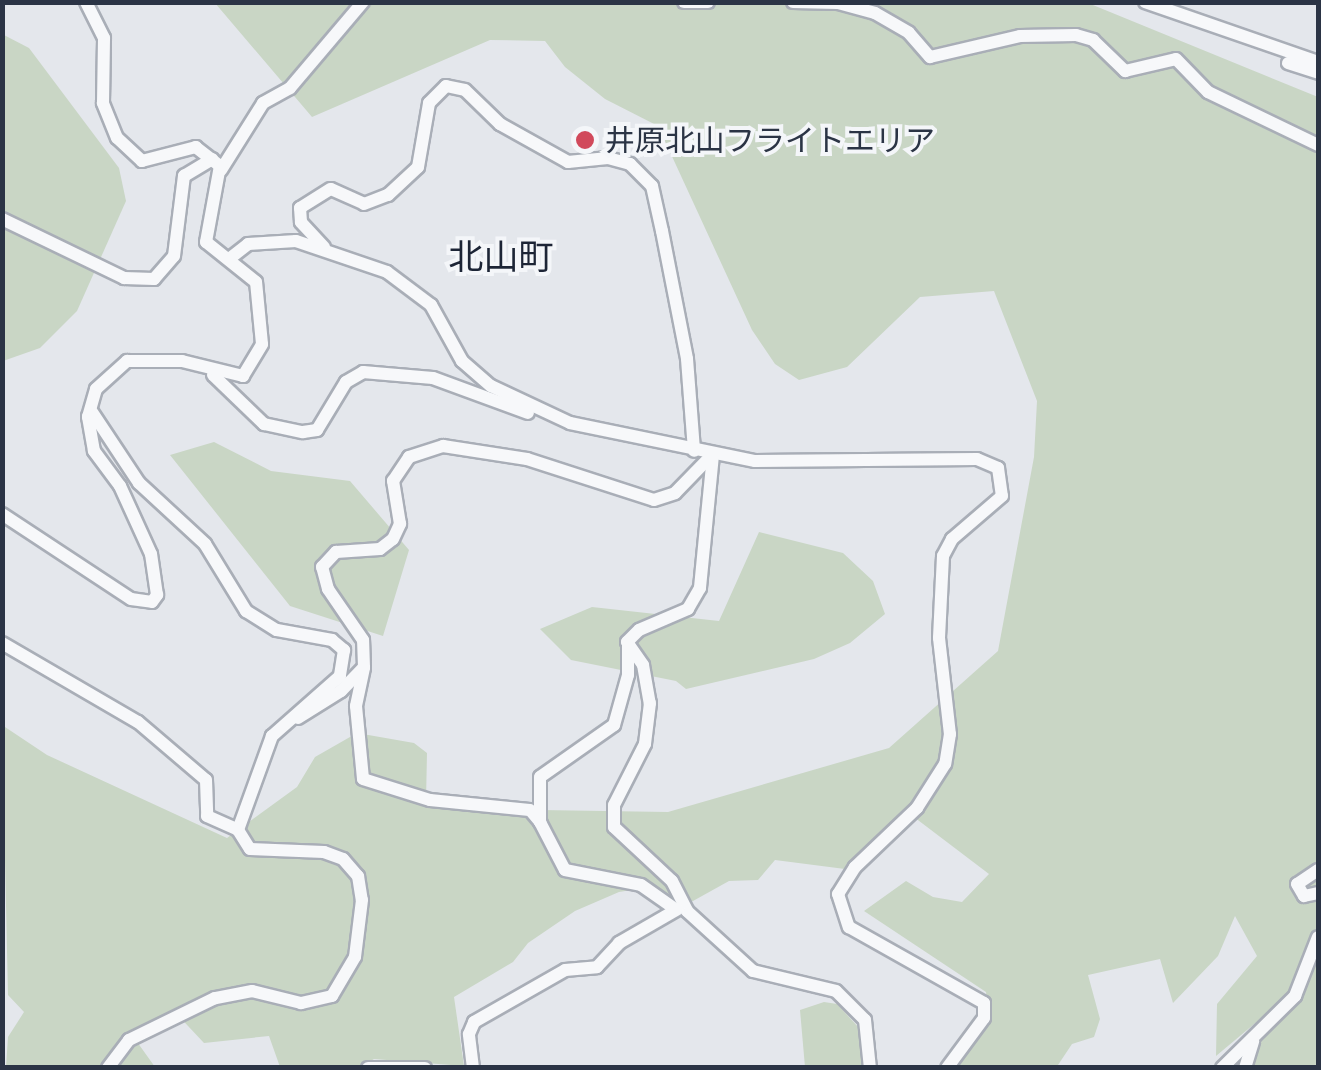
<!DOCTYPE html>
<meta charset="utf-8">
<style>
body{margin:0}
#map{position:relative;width:1321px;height:1070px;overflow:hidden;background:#e4e7ec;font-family:Inter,"Noto Sans JP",sans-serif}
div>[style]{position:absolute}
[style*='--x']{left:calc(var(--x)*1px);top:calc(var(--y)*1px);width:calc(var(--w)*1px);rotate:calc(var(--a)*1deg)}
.green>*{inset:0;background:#c9d6c5}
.roads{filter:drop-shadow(2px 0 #a9aeb7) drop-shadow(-2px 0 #a9aeb7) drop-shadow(0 2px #a9aeb7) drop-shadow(0 -2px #a9aeb7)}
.minor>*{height:12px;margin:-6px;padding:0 6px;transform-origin:6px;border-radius:6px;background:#f7f8fa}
.dots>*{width:28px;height:28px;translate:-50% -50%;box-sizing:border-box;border:5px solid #f4f6f9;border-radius:50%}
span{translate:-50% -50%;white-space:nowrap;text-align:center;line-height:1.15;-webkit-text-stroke:8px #f4f6f9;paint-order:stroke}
.poi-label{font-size:30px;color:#2b3445}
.left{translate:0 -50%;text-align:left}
.quarter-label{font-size:35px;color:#1d2536}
.frame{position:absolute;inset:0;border:5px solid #2b3445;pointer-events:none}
</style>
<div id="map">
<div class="green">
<i style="clip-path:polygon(215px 3px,1088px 3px,1318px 97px,1318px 1067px,1251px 1067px,1257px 1044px,1302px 984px,1216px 1056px,1217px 1004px,1257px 956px,1235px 916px,1218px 956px,1173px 1003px,1160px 959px,1088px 975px,1100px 1019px,1094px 1037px,1072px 1044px,1058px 1065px,952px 1067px,989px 1020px,986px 992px,864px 911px,906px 881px,933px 897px,962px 902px,989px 874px,906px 811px,845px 869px,775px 860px,758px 880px,729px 881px,693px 901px,677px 904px,650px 887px,619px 892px,575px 911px,528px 943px,513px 962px,454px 997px,464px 1066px,374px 1059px,360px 1067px,280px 1067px,269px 1036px,204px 1043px,173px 1010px,130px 1032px,155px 1067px,6px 1067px,8px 1037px,24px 1012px,8px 995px,2px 725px,47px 755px,227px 838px,297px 787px,315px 757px,357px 733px,414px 743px,427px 753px,426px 801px,469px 809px,668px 812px,889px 748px,998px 651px,1034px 457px,1037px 401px,994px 291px,920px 297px,847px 367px,799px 380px,775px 364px,752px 330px,658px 126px,605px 99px,565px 67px,545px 41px,490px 40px,312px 117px)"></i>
<i style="clip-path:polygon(2px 34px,29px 48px,119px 168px,126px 201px,77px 311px,40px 348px,3px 361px)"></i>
<i style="clip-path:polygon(214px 442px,271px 471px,350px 481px,409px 550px,383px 636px,290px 606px,170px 455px)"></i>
<i style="clip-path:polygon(759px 532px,843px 553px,873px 581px,885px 614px,850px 643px,814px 659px,686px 689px,676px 681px,571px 660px,540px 629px,592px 607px,719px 621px)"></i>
<i style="clip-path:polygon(824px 1002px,837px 1004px,860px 1029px,863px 1067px,805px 1067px,800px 1010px)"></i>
</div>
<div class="roads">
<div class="minor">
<i style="--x:684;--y:2;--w:24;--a:0"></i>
<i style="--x:793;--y:2;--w:45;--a:1.3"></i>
<i style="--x:838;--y:3;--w:38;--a:15"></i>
<i style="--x:875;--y:13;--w:39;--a:30"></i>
<i style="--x:909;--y:33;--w:32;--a:49"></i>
<i style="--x:930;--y:57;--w:92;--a:-13.1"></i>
<i style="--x:1020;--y:36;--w:56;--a:-1"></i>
<i style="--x:1076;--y:35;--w:18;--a:16"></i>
<i style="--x:1093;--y:40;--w:45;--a:44.1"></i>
<i style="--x:1125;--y:71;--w:52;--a:-13.2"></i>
<i style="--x:1176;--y:59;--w:46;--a:45.9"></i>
<i style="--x:1208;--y:92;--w:122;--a:25.7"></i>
<i style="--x:1145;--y:2;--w:183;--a:19.1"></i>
<i style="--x:1288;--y:63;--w:32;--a:18"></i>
<i style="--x:221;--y:170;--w:79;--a:-57.9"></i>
<i style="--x:263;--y:103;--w:31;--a:-29"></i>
<i style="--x:290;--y:88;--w:113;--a:-49.7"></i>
<i style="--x:2;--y:219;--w:136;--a:25.8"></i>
<i style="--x:124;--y:278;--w:30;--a:2"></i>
<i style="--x:154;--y:279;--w:30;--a:-49"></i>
<i style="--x:174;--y:256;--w:81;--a:-82.9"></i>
<i style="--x:184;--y:176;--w:33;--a:-31"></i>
<i style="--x:324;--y:247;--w:34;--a:-133"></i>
<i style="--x:301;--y:222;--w:14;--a:-94"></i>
<i style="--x:300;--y:208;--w:36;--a:-32"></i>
<i style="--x:331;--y:189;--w:36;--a:24"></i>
<i style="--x:364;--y:204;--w:26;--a:-21"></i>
<i style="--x:388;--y:195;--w:41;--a:-43"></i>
<i style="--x:418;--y:167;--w:65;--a:-80.2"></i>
<i style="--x:429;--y:103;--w:24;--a:-45"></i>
<i style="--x:446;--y:86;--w:19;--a:12"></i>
<i style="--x:465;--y:90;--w:49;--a:44.2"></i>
<i style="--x:500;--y:124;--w:78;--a:29.2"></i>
<i style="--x:568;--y:162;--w:40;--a:-5.7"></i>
<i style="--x:608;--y:158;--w:23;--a:15"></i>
<i style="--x:630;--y:164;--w:31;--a:45"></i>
<i style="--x:652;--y:186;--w:46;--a:77.5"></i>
<i style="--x:662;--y:231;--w:130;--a:78.9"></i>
<i style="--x:687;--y:359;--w:92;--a:85.6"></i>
<i style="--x:229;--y:259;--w:24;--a:-38"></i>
<i style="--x:248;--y:244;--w:48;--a:-3.6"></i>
<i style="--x:296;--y:241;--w:96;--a:18.8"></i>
<i style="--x:387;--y:272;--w:55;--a:36.9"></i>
<i style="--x:431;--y:305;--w:64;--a:61"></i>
<i style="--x:462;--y:361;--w:38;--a:41"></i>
<i style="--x:491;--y:386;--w:87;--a:25.1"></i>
<i style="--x:570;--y:423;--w:189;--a:11.6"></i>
<i style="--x:755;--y:461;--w:222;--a:-0.5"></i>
<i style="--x:977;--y:459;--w:23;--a:23"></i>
<i style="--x:998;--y:468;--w:28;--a:82"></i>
<i style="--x:1002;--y:496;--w:66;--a:139.3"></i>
<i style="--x:952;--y:539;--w:19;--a:118"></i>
<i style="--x:943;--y:556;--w:82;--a:92.8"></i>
<i style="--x:939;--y:638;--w:97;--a:83.5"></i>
<i style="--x:950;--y:734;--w:30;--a:99"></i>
<i style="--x:945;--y:764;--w:52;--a:122.5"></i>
<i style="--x:917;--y:808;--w:86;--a:136.4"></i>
<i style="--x:855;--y:867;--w:32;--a:122"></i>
<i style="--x:838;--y:894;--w:35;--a:72"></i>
<i style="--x:849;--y:927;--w:155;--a:29.4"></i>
<i style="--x:984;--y:1003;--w:15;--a:90"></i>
<i style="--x:984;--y:1018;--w:62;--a:126.5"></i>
<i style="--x:213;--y:375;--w:71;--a:43.9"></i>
<i style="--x:264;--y:424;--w:40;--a:12"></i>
<i style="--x:303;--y:432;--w:14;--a:-8"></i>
<i style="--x:317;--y:430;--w:56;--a:-58.9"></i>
<i style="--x:346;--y:382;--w:20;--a:-30"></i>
<i style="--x:363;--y:372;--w:70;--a:4.9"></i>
<i style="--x:433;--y:378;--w:101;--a:20.2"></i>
<i style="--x:92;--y:412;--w:85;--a:56.5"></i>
<i style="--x:139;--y:483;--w:90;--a:42.7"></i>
<i style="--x:205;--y:544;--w:79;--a:58.5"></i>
<i style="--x:246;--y:611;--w:36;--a:32"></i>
<i style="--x:277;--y:630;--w:56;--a:10.3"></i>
<i style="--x:332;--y:640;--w:16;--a:40"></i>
<i style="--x:344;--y:650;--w:26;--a:99"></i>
<i style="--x:340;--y:676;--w:91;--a:138.6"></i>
<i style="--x:272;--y:736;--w:100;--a:109.9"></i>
<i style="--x:238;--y:830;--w:22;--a:58"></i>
<i style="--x:250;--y:849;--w:74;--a:2.3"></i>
<i style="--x:324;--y:852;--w:20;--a:20"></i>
<i style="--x:343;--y:859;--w:23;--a:49"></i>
<i style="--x:358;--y:876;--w:24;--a:81"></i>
<i style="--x:362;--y:900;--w:57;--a:97"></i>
<i style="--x:355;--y:957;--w:45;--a:120.5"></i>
<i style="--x:332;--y:996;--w:32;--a:167"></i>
<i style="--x:301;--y:1003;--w:50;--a:-166.2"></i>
<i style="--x:252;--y:991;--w:38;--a:169"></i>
<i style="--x:215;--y:998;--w:96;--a:154"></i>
<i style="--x:129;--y:1040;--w:35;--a:127"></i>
<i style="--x:713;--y:455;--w:134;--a:95.6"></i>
<i style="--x:700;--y:588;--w:24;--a:120"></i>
<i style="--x:688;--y:609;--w:53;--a:156.8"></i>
<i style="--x:639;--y:630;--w:17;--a:135"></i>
<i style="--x:627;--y:642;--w:28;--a:55"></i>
<i style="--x:643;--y:665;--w:39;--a:80"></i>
<i style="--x:650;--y:703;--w:41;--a:97"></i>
<i style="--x:645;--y:744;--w:68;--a:116.9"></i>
<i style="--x:614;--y:805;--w:22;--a:90"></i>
<i style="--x:614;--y:827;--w:79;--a:43"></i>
<i style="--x:672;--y:881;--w:34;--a:63"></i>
<i style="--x:687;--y:911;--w:89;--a:42.3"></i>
<i style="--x:753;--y:971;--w:85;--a:13.5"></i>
<i style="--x:836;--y:991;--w:41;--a:45"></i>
<i style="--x:865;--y:1020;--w:48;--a:84.1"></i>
<i style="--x:2;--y:514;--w:154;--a:33.4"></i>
<i style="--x:131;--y:599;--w:21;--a:8"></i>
<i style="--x:152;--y:602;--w:9;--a:-54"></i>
<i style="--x:157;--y:595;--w:41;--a:-98.3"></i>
<i style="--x:151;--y:554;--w:75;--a:-114.5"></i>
<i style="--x:120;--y:486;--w:44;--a:-126.6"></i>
<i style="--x:94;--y:451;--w:35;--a:-100"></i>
<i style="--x:88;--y:417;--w:29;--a:-74"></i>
<i style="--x:96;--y:389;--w:42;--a:-42.1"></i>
<i style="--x:127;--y:361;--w:55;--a:0"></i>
<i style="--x:182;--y:361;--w:63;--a:13.8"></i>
<i style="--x:243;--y:376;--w:37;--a:-59"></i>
<i style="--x:262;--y:344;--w:62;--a:-95.5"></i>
<i style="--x:256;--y:282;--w:64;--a:-141.3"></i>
<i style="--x:206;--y:242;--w:77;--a:-79.6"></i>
<i style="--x:220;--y:166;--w:31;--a:-142"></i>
<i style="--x:196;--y:147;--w:56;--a:165.5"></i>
<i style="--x:142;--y:161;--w:34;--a:-137"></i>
<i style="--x:117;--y:138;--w:38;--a:-112"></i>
<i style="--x:103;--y:103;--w:65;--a:-89.1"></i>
<i style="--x:104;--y:38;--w:40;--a:-116.6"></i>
<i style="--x:2;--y:643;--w:157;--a:30.2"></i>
<i style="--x:138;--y:722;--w:89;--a:40.5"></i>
<i style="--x:206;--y:780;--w:36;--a:88"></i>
<i style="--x:207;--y:816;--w:34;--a:24"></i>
<i style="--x:628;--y:644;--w:31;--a:90"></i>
<i style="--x:628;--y:675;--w:52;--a:105.6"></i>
<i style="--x:614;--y:725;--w:90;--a:144.9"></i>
<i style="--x:540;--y:777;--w:45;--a:90"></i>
<i style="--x:540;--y:822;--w:54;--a:62.5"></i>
<i style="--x:565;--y:870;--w:77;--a:11.2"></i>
<i style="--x:641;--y:885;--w:38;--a:35"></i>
<i style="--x:364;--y:668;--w:39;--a:102"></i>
<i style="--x:356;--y:706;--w:73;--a:84.5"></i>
<i style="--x:363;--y:779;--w:70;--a:17.4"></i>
<i style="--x:430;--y:800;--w:100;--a:5.7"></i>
<i style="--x:530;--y:810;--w:16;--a:50"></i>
<i style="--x:298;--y:718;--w:51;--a:-32.1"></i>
<i style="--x:341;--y:691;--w:33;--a:-46"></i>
<i style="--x:364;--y:667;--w:27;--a:-92"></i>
<i style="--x:363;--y:640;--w:62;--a:-124.5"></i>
<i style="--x:328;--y:589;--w:23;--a:-105"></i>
<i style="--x:322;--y:567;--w:21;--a:-47"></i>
<i style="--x:336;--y:552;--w:44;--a:-3.9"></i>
<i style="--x:380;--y:549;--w:16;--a:-38"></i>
<i style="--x:393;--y:539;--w:17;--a:-65"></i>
<i style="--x:400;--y:524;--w:44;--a:-99.2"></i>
<i style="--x:393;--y:481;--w:29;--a:-56"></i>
<i style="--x:409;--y:457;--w:36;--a:-18"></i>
<i style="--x:443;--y:446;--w:85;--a:8.8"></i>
<i style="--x:527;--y:459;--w:133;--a:17.9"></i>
<i style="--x:654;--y:500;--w:22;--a:-18"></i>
<i style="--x:675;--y:493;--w:50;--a:-45.8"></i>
<i style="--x:1318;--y:870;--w:25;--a:146"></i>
<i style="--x:1297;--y:884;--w:14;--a:60"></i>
<i style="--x:1304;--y:896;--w:14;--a:-12"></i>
<i style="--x:368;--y:1068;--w:57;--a:0"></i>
<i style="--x:473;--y:1068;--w:34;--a:-97"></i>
<i style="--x:469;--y:1034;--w:13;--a:-67"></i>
<i style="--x:474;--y:1022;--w:105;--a:-29.7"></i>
<i style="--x:565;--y:970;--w:32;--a:-5"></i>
<i style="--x:597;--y:967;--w:33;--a:-47"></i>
<i style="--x:619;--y:943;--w:68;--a:-30"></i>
<i style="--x:1222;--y:1068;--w:103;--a:-44.6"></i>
<i style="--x:1295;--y:996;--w:63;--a:-68.7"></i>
<i style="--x:1245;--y:1068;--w:28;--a:-73"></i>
</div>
</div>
<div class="dots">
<i style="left:585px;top:140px;background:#d1495b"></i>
</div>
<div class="poi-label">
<span class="left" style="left:605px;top:140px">井原北山フライトエリア</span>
</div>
<div class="quarter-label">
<span style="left:501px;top:256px">北山町</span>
</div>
<div class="frame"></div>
</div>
